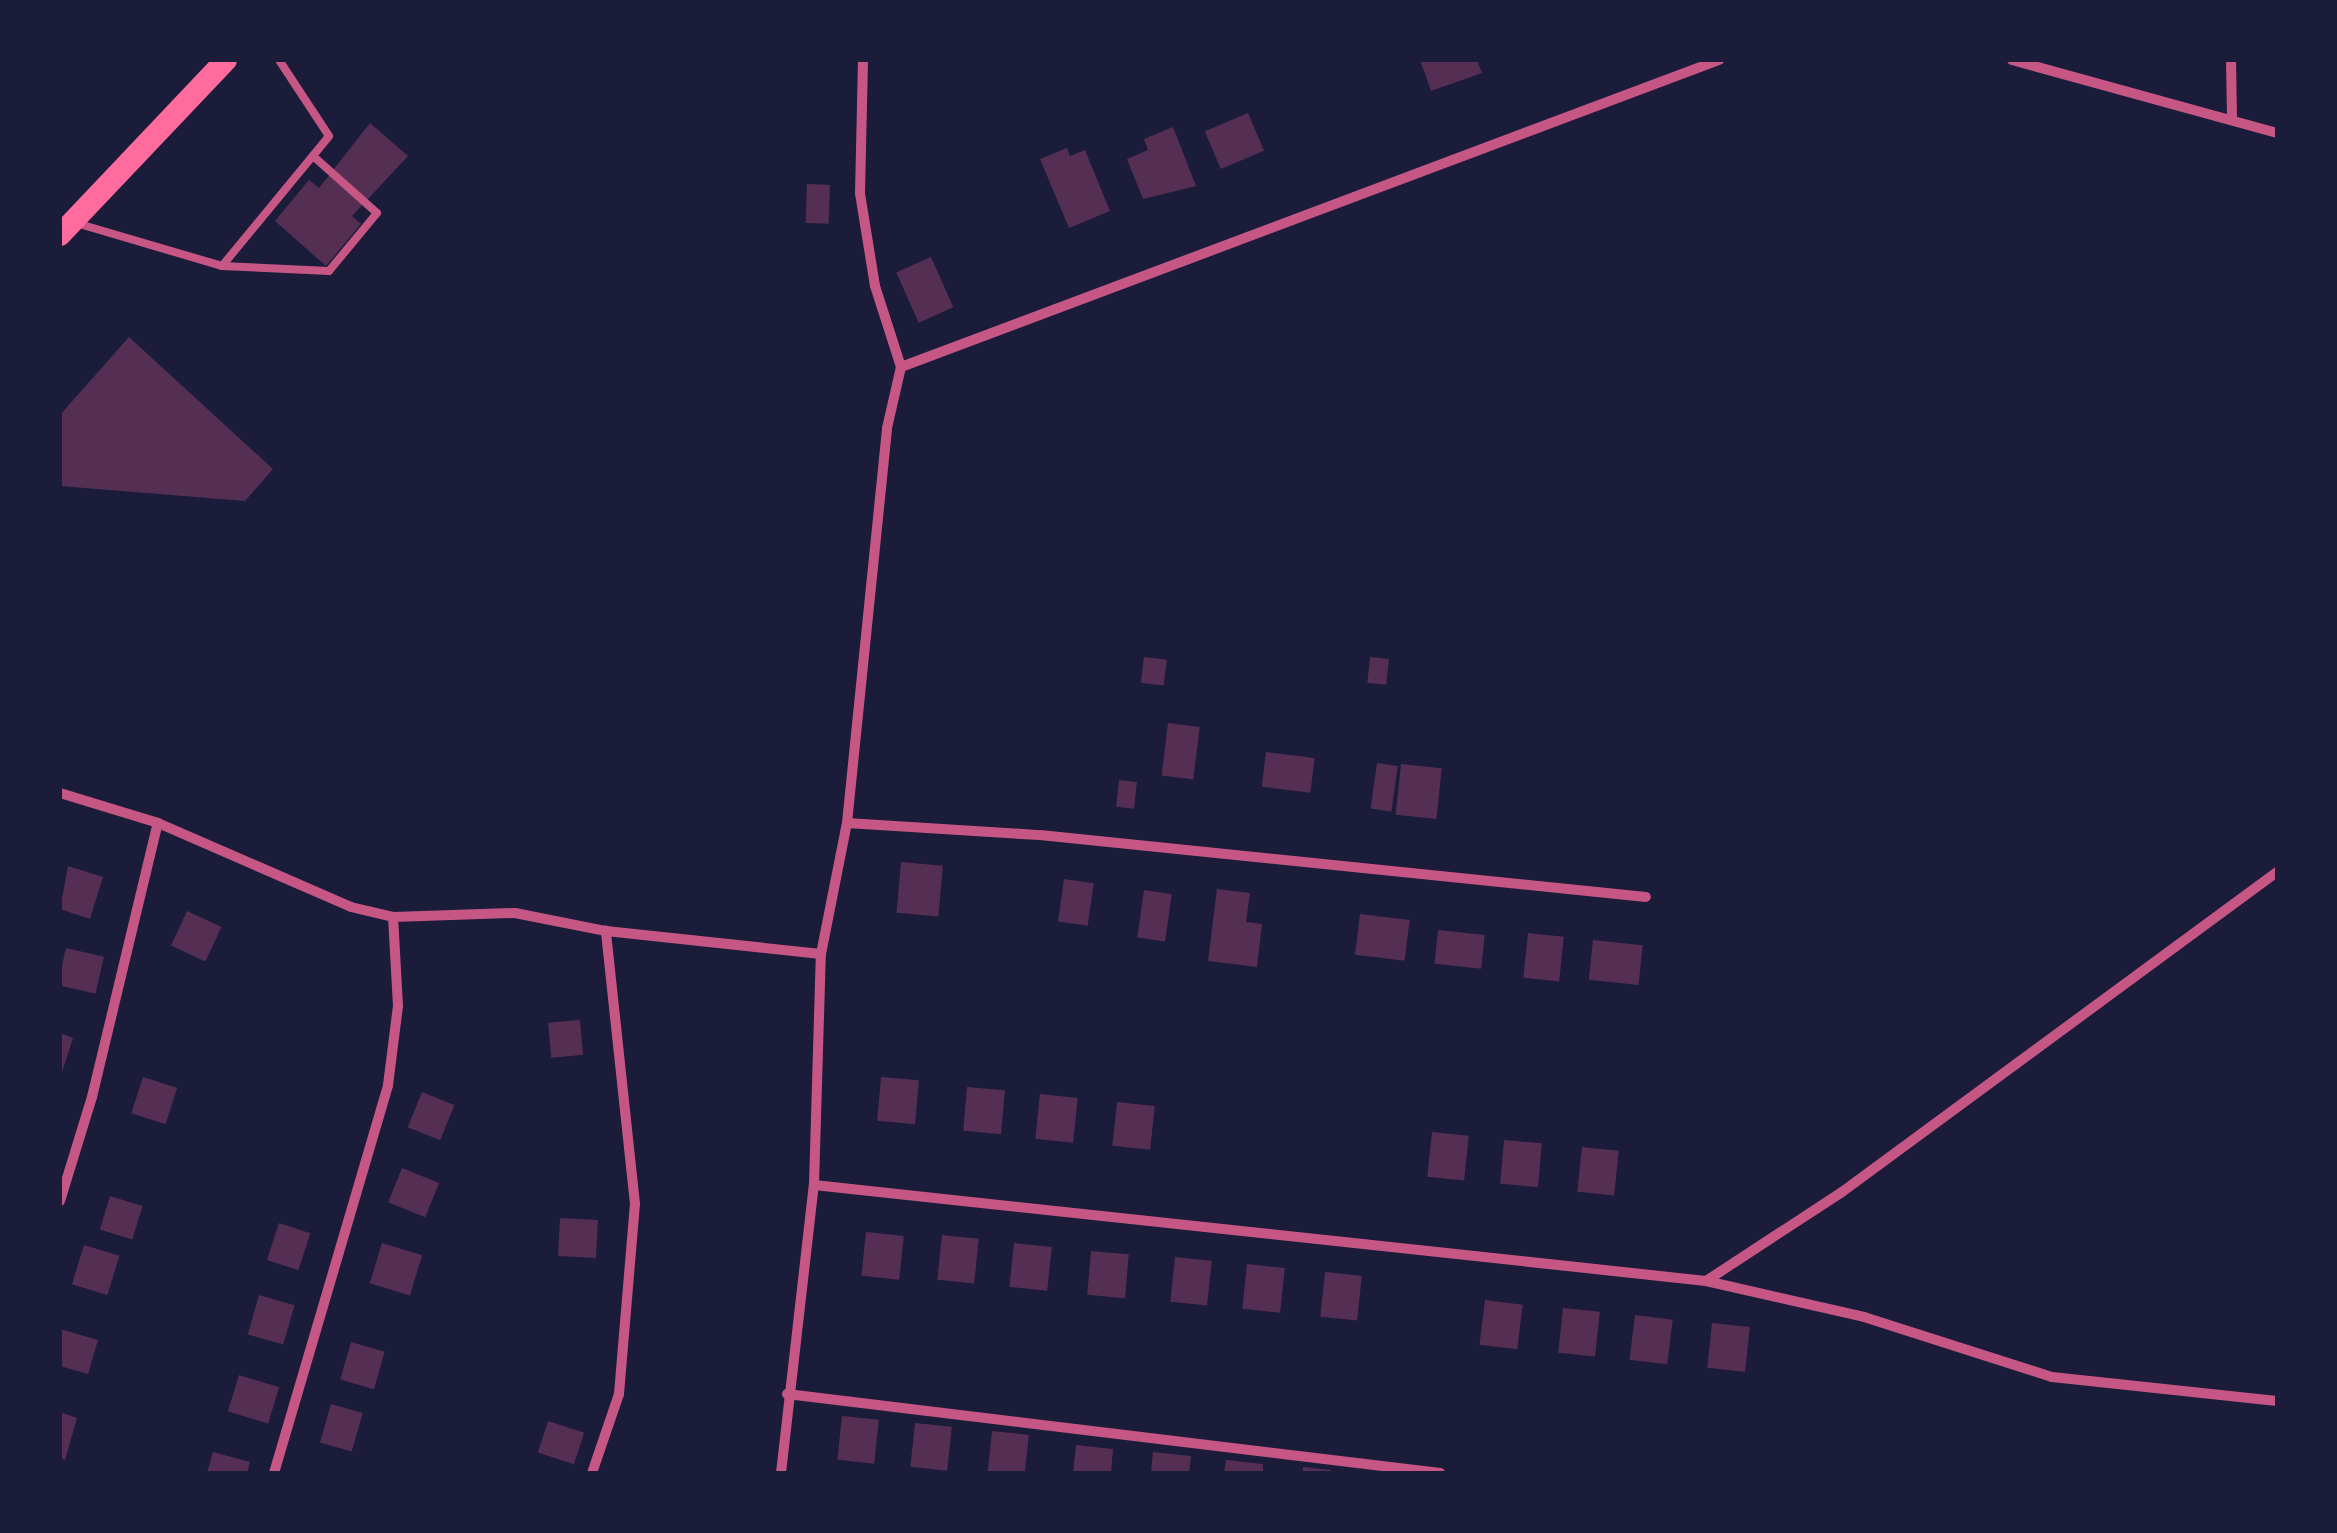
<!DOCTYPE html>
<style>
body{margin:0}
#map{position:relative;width:2337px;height:1533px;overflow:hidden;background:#1b1b3a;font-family:"Open Sans",sans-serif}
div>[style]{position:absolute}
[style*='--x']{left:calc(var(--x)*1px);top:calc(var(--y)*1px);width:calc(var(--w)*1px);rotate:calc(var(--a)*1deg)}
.building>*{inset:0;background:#542f53;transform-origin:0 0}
.service>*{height:8px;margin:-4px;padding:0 4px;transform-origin:4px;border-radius:4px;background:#c65784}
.minor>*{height:10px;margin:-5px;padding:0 5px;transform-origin:5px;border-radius:5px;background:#c65784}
.primary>*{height:22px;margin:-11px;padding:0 11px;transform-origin:11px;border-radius:11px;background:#ff6b9d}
span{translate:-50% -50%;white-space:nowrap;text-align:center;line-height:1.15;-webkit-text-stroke:8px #1b1b3a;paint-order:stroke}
.frame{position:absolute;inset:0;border:62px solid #1b1b3a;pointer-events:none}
</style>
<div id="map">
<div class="building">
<i style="clip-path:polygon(1420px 60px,1477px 60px,1482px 73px,1431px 91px)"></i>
<i style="left:1248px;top:113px;width:41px;height:47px;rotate:67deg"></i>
<i style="clip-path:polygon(370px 123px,408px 156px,352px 216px,361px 224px,326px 266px,275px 221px,309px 180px,319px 188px)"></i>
<i style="clip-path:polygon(1173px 127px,1196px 186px,1143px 199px,1127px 159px,1148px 150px,1144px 139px)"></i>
<i style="clip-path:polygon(1067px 148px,1070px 156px,1085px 150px,1110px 211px,1069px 228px,1040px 159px)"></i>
<i style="left:807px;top:184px;width:23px;height:39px;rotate:2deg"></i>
<i style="left:931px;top:257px;width:55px;height:38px;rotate:66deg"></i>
<i style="clip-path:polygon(129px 337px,273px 469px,245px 501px,60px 486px,60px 415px)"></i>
<i style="left:1144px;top:657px;width:23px;height:26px;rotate:7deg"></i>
<i style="left:1370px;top:657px;width:19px;height:26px;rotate:6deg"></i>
<i style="left:1168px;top:723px;width:32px;height:53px;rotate:7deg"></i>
<i style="left:1266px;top:752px;width:49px;height:35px;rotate:7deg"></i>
<i style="left:1377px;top:763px;width:21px;height:46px;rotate:8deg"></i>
<i style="left:1401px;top:764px;width:41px;height:51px;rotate:6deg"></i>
<i style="left:1119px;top:780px;width:18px;height:27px;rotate:6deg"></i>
<i style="left:901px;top:862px;width:42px;height:51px;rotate:5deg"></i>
<i style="clip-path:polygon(68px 866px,103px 877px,90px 919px,60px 909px)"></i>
<i style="left:1064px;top:879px;width:30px;height:43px;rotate:8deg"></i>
<i style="clip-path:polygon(1217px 889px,1250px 893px,1246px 922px,1262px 924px,1257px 967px,1208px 961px)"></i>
<i style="left:1144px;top:890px;width:28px;height:48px;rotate:8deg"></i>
<i style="left:187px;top:911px;width:38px;height:38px;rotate:25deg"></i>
<i style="left:1360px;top:914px;width:50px;height:41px;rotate:7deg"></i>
<i style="left:1438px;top:930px;width:47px;height:34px;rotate:6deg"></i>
<i style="left:1528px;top:933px;width:36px;height:45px;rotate:6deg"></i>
<i style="left:1593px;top:940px;width:50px;height:40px;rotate:6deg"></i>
<i style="left:66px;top:948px;width:39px;height:38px;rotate:13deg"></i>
<i style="left:580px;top:1020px;width:35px;height:32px;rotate:85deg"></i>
<i style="clip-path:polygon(60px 1033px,73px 1038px,61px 1075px,60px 1075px)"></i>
<i style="left:143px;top:1077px;width:36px;height:38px;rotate:18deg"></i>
<i style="left:881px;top:1077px;width:38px;height:44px;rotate:5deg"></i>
<i style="left:967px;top:1087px;width:38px;height:44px;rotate:5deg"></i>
<i style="left:422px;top:1092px;width:35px;height:38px;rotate:22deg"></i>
<i style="left:1040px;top:1094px;width:38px;height:45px;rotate:6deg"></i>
<i style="left:1117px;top:1102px;width:38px;height:44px;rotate:6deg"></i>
<i style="left:1432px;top:1132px;width:37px;height:45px;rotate:6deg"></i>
<i style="left:1504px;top:1140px;width:38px;height:44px;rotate:5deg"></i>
<i style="left:1582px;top:1147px;width:37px;height:45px;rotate:6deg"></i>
<i style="left:402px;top:1168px;width:40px;height:37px;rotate:22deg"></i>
<i style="left:110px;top:1196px;width:34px;height:35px;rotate:17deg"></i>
<i style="left:560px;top:1218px;width:38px;height:38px;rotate:3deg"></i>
<i style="left:279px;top:1223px;width:33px;height:39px;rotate:18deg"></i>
<i style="left:866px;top:1232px;width:38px;height:44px;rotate:6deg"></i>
<i style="left:942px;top:1235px;width:37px;height:45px;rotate:6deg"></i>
<i style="left:382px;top:1243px;width:42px;height:42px;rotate:17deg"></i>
<i style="left:1014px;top:1243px;width:38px;height:44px;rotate:6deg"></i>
<i style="left:84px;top:1245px;width:37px;height:41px;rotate:17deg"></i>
<i style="left:1091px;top:1251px;width:38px;height:44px;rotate:5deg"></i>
<i style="left:1175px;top:1257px;width:37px;height:45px;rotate:6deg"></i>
<i style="left:1247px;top:1264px;width:38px;height:45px;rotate:6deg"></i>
<i style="left:1325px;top:1272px;width:37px;height:45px;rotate:6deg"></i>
<i style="left:259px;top:1295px;width:37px;height:41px;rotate:16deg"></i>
<i style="left:1485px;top:1300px;width:38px;height:45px;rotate:7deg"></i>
<i style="left:1563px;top:1308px;width:37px;height:45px;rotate:6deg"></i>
<i style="left:1635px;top:1315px;width:38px;height:45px;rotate:7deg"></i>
<i style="left:1712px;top:1323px;width:38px;height:45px;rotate:6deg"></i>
<i style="clip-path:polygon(60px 1329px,98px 1340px,88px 1374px,60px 1366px)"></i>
<i style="left:351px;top:1342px;width:35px;height:39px;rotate:16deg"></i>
<i style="left:239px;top:1375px;width:42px;height:38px;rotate:17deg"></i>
<i style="left:331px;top:1404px;width:33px;height:40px;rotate:16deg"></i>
<i style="clip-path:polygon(60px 1412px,77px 1418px,65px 1460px,60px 1458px)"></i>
<i style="left:842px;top:1416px;width:37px;height:44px;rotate:6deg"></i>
<i style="left:548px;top:1421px;width:38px;height:33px;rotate:18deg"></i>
<i style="left:915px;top:1423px;width:37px;height:44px;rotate:6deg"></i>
<i style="left:992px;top:1431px;width:37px;height:42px;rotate:6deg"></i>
<i style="clip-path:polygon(1076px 1445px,1113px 1449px,1111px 1473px,1073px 1473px)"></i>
<i style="clip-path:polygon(213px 1452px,250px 1462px,247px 1473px,207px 1473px)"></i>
<i style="clip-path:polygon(1153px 1452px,1191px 1456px,1189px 1473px,1151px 1473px)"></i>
<i style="clip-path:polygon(1226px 1460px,1263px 1464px,1263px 1473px,1224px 1473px)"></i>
<i style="clip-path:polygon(1303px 1467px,1331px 1470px,1331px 1473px,1303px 1473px)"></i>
</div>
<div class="service">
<i style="--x:76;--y:223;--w:152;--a:16.4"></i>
<i style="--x:222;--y:266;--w:168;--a:-50.5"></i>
<i style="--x:329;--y:136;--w:91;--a:-123.3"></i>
<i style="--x:222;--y:266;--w:107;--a:2.7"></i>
<i style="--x:329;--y:271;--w:75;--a:-50.4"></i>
<i style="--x:377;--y:213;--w:86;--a:-138.3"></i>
</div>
<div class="minor">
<i style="--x:2012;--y:60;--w:275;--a:15.4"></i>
<i style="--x:2231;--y:60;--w:56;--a:89"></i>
<i style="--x:901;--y:367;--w:874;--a:-20.57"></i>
<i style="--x:60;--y:793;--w:102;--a:17"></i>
<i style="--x:158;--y:823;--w:210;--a:23.5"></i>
<i style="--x:351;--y:907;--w:43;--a:13.4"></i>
<i style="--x:393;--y:917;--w:122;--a:-1.9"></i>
<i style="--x:515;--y:913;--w:93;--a:11.2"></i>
<i style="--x:606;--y:931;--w:216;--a:6.1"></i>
<i style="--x:847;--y:823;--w:193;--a:3.6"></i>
<i style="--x:1040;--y:835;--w:609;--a:5.84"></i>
<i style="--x:814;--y:1185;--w:897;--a:6.14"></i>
<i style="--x:1706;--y:1281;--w:162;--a:12.8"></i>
<i style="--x:1864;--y:1317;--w:197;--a:17.7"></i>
<i style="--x:2052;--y:1377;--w:226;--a:6.1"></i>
<i style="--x:60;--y:1201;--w:109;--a:-72.9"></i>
<i style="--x:92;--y:1097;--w:282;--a:-76.5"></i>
<i style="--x:1706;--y:1281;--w:163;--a:-33.2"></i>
<i style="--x:1842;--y:1192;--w:540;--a:-36.34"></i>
<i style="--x:787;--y:1394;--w:658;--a:6.9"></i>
<i style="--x:274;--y:1473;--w:404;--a:-73.6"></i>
<i style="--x:388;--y:1085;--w:80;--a:-82.8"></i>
<i style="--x:398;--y:1006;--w:89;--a:-93.2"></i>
<i style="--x:592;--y:1473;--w:83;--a:-71.1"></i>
<i style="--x:619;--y:1394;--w:191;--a:-85.2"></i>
<i style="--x:635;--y:1204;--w:275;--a:-96.1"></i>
<i style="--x:781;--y:1473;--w:290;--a:-83.5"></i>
<i style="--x:814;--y:1185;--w:231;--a:-88.3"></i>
<i style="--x:821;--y:954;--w:134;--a:-78.8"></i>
<i style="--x:847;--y:823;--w:397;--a:-84.2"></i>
<i style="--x:887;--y:428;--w:63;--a:-77.1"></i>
<i style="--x:901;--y:367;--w:85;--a:-107.8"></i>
<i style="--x:875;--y:286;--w:94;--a:-99.2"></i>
<i style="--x:860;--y:193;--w:133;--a:-88.7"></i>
</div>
<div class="primary">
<i style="--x:60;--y:235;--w:241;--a:-46.5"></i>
</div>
<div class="frame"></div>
</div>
